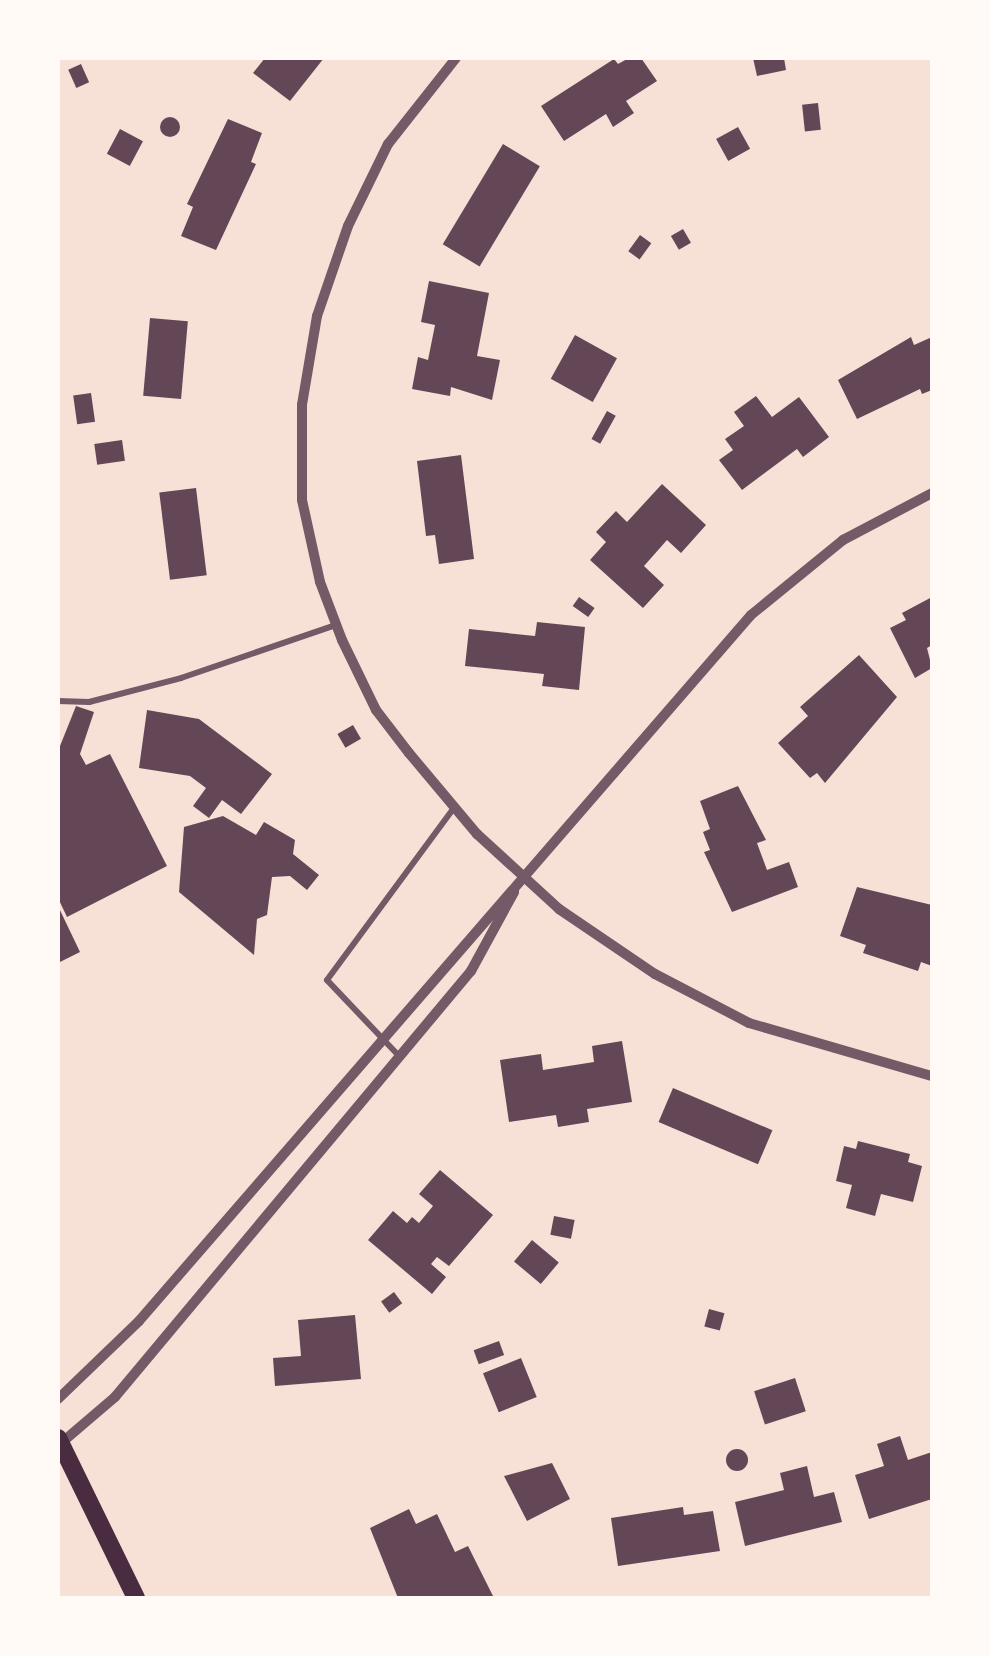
<!DOCTYPE html>
<style>
body{margin:0}
#map{position:relative;width:990px;height:1656px;overflow:hidden;background:#f7e1d7;font-family:"Exo 2",sans-serif}
div>[style]{position:absolute}
[style*='--x']{left:calc(var(--x)*1px);top:calc(var(--y)*1px);width:calc(var(--w)*1px);rotate:calc(var(--a)*1deg)}
.building>*{inset:0;background:#644757;transform-origin:0 0}
.round{border-radius:50%}
.service>*{height:6px;margin:-3px;padding:0 3px;transform-origin:3px;border-radius:3px;background:#755966}
.minor>*{height:10px;margin:-5px;padding:0 5px;transform-origin:5px;border-radius:5px;background:#755966}
.primary>*{height:18px;margin:-9px;padding:0 9px;transform-origin:9px;border-radius:9px;background:#4a2c40}
span{translate:-50% -50%;white-space:nowrap;text-align:center;line-height:1.15;-webkit-text-stroke:9px #fffaf5;paint-order:stroke}
.frame{position:absolute;inset:0;border:60px solid #fffaf5;pointer-events:none}
</style>
<div id="map">
<div class="building">
<i style="clip-path:polygon(265px 58px,324px 58px,290px 101px,253px 73px)"></i>
<i style="clip-path:polygon(629px 58px,641px 58px,657px 81px,626px 101px,634px 113px,613px 127px,606px 114px,564px 141px,541px 106px,614px 59px,618px 64px)"></i>
<i style="clip-path:polygon(753px 58px,784px 58px,786px 70px,757px 76px)"></i>
<i style="left:81px;top:64px;width:20px;height:14px;rotate:66deg"></i>
<i style="left:818px;top:103px;width:27px;height:16px;rotate:84deg"></i>
<i class="round" style="left:160px;top:117px;width:20px;height:20px"></i>
<i style="clip-path:polygon(228px 119px,262px 133px,251px 162px,256px 164px,216px 250px,181px 236px,193px 207px,187px 204px)"></i>
<i style="left:738px;top:127px;width:25px;height:25px;rotate:61deg"></i>
<i style="left:120px;top:129px;width:26px;height:28px;rotate:28deg"></i>
<i style="left:503px;top:144px;width:43px;height:117px;rotate:31deg"></i>
<i style="left:683px;top:229px;width:16px;height:14px;rotate:60deg"></i>
<i style="left:640px;top:235px;width:14px;height:20px;rotate:36deg"></i>
<i style="clip-path:polygon(429px 281px,489px 293px,477px 356px,500px 360px,492px 400px,451px 387px,450px 396px,412px 389px,418px 357px,428px 360px,435px 325px,421px 322px)"></i>
<i style="left:150px;top:318px;width:38px;height:78px;rotate:5deg"></i>
<i style="left:575px;top:335px;width:48px;height:50px;rotate:29deg"></i>
<i style="clip-path:polygon(911px 337px,914px 345px,932px 337px,932px 390px,922px 394px,920px 389px,857px 419px,838px 380px)"></i>
<i style="left:91px;top:393px;width:29px;height:18px;rotate:82deg"></i>
<i style="clip-path:polygon(756px 396px,772px 417px,799px 397px,829px 437px,803px 457px,797px 449px,742px 490px,719px 460px,733px 450px,725px 439px,744px 426px,734px 412px)"></i>
<i style="left:607px;top:411px;width:10px;height:32px;rotate:29deg"></i>
<i style="left:122px;top:440px;width:21px;height:28px;rotate:82deg"></i>
<i style="clip-path:polygon(461px 455px,474px 559px,439px 564px,435px 535px,426px 536px,417px 461px)"></i>
<i style="clip-path:polygon(662px 484px,706px 525px,681px 553px,667px 540px,644px 566px,664px 585px,643px 608px,590px 560px,606px 542px,596px 532px,616px 511px,627px 522px)"></i>
<i style="left:196px;top:488px;width:88px;height:37px;rotate:83deg"></i>
<i style="left:579px;top:597px;width:19px;height:11px;rotate:35deg"></i>
<i style="clip-path:polygon(932px 597px,932px 645px,927px 648px,932px 668px,915px 678px,890px 628px,906px 620px,902px 613px)"></i>
<i style="clip-path:polygon(537px 622px,585px 627px,579px 690px,542px 686px,544px 674px,465px 666px,469px 629px,535px 636px)"></i>
<i style="clip-path:polygon(859px 655px,897px 697px,825px 783px,817px 773px,810px 778px,778px 743px,808px 716px,800px 707px)"></i>
<i style="clip-path:polygon(76px 706px,94px 712px,80px 754px,86px 765px,110px 754px,167px 866px,67px 917px,58px 898px,58px 751px)"></i>
<i style="clip-path:polygon(147px 710px,199px 719px,272px 774px,241px 814px,222px 800px,209px 818px,193px 806px,206px 788px,190px 776px,139px 768px)"></i>
<i style="left:353px;top:725px;width:16px;height:18px;rotate:60deg"></i>
<i style="clip-path:polygon(738px 786px,766px 840px,757px 843px,767px 870px,789px 862px,798px 887px,732px 912px,704px 852px,710px 850px,703px 832px,710px 829px,700px 801px)"></i>
<i style="clip-path:polygon(223px 816px,256px 835px,264px 822px,295px 840px,293px 854px,319px 875px,307px 890px,290px 876px,272px 877px,267px 915px,257px 919px,254px 955px,179px 892px,184px 827px)"></i>
<i style="clip-path:polygon(857px 887px,932px 905px,932px 966px,921px 962px,918px 971px,863px 953px,866px 945px,840px 936px)"></i>
<i style="clip-path:polygon(58px 906px,80px 952px,58px 963px)"></i>
<i style="clip-path:polygon(622px 1041px,632px 1102px,587px 1109px,589px 1122px,558px 1127px,556px 1115px,509px 1122px,500px 1060px,541px 1054px,543px 1070px,594px 1062px,592px 1046px)"></i>
<i style="left:673px;top:1088px;width:108px;height:37px;rotate:23deg"></i>
<i style="clip-path:polygon(858px 1141px,910px 1154px,908px 1162px,922px 1166px,913px 1202px,881px 1194px,875px 1216px,846px 1208px,852px 1185px,836px 1181px,844px 1146px,856px 1149px)"></i>
<i style="clip-path:polygon(440px 1170px,493px 1215px,449px 1266px,437px 1257px,431px 1264px,446px 1277px,432px 1294px,368px 1240px,393px 1211px,407px 1223px,412px 1217px,419px 1223px,433px 1206px,419px 1194px)"></i>
<i style="left:554px;top:1216px;width:21px;height:19px;rotate:11deg"></i>
<i style="left:532px;top:1240px;width:35px;height:28px;rotate:40deg"></i>
<i style="left:394px;top:1292px;width:14px;height:16px;rotate:54deg"></i>
<i style="left:709px;top:1309px;width:16px;height:18px;rotate:15deg"></i>
<i style="clip-path:polygon(355px 1315px,361px 1379px,275px 1386px,273px 1358px,301px 1356px,298px 1320px)"></i>
<i style="left:499px;top:1341px;width:15px;height:27px;rotate:70deg"></i>
<i style="left:521px;top:1358px;width:42px;height:41px;rotate:68deg"></i>
<i style="left:795px;top:1378px;width:35px;height:43px;rotate:72deg"></i>
<i style="clip-path:polygon(900px 1436px,908px 1460px,932px 1452px,932px 1499px,869px 1519px,855px 1475px,884px 1466px,877px 1444px)"></i>
<i class="round" style="left:726px;top:1449px;width:22px;height:22px"></i>
<i style="clip-path:polygon(552px 1463px,570px 1499px,527px 1521px,504px 1476px)"></i>
<i style="clip-path:polygon(807px 1466px,814px 1497px,834px 1492px,842px 1522px,745px 1546px,735px 1502px,784px 1490px,780px 1473px)"></i>
<i style="clip-path:polygon(683px 1507px,684px 1515px,713px 1511px,720px 1551px,618px 1566px,611px 1518px)"></i>
<i style="clip-path:polygon(409px 1509px,416px 1524px,437px 1514px,455px 1552px,468px 1546px,494px 1598px,398px 1598px,370px 1528px)"></i>
</div>
<div class="service">
<i style="--x:58;--y:701;--w:31;--a:2"></i>
<i style="--x:89;--y:702;--w:95;--a:-14.6"></i>
<i style="--x:181;--y:678;--w:164;--a:-18.9"></i>
<i style="--x:400;--y:1057;--w:106;--a:-133.5"></i>
<i style="--x:327;--y:980;--w:214;--a:-53.6"></i>
</div>
<div class="minor">
<i style="--x:456;--y:58;--w:110;--a:128.3"></i>
<i style="--x:388;--y:144;--w:91;--a:116"></i>
<i style="--x:348;--y:226;--w:95;--a:109"></i>
<i style="--x:317;--y:316;--w:90;--a:99.6"></i>
<i style="--x:302;--y:405;--w:95;--a:90"></i>
<i style="--x:302;--y:500;--w:84;--a:77.6"></i>
<i style="--x:320;--y:582;--w:62;--a:69.2"></i>
<i style="--x:342;--y:640;--w:78;--a:64.1"></i>
<i style="--x:376;--y:710;--w:54;--a:52.5"></i>
<i style="--x:409;--y:753;--w:106;--a:50"></i>
<i style="--x:477;--y:834;--w:111;--a:42.4"></i>
<i style="--x:559;--y:909;--w:116;--a:34.1"></i>
<i style="--x:655;--y:974;--w:106;--a:27.5"></i>
<i style="--x:749;--y:1023;--w:191;--a:16.2"></i>
<i style="--x:58;--y:1399;--w:112;--a:-43.9"></i>
<i style="--x:139;--y:1321;--w:934;--a:-49.08"></i>
<i style="--x:751;--y:615;--w:119;--a:-39.2"></i>
<i style="--x:843;--y:540;--w:101;--a:-27.8"></i>
<i style="--x:60;--y:1444;--w:72;--a:-40.5"></i>
<i style="--x:115;--y:1397;--w:555;--a:-50.12"></i>
<i style="--x:471;--y:971;--w:90;--a:-61.4"></i>
</div>
<div class="primary">
<i style="--x:58;--y:1438;--w:178;--a:64"></i>
</div>
<div class="frame"></div>
</div>
